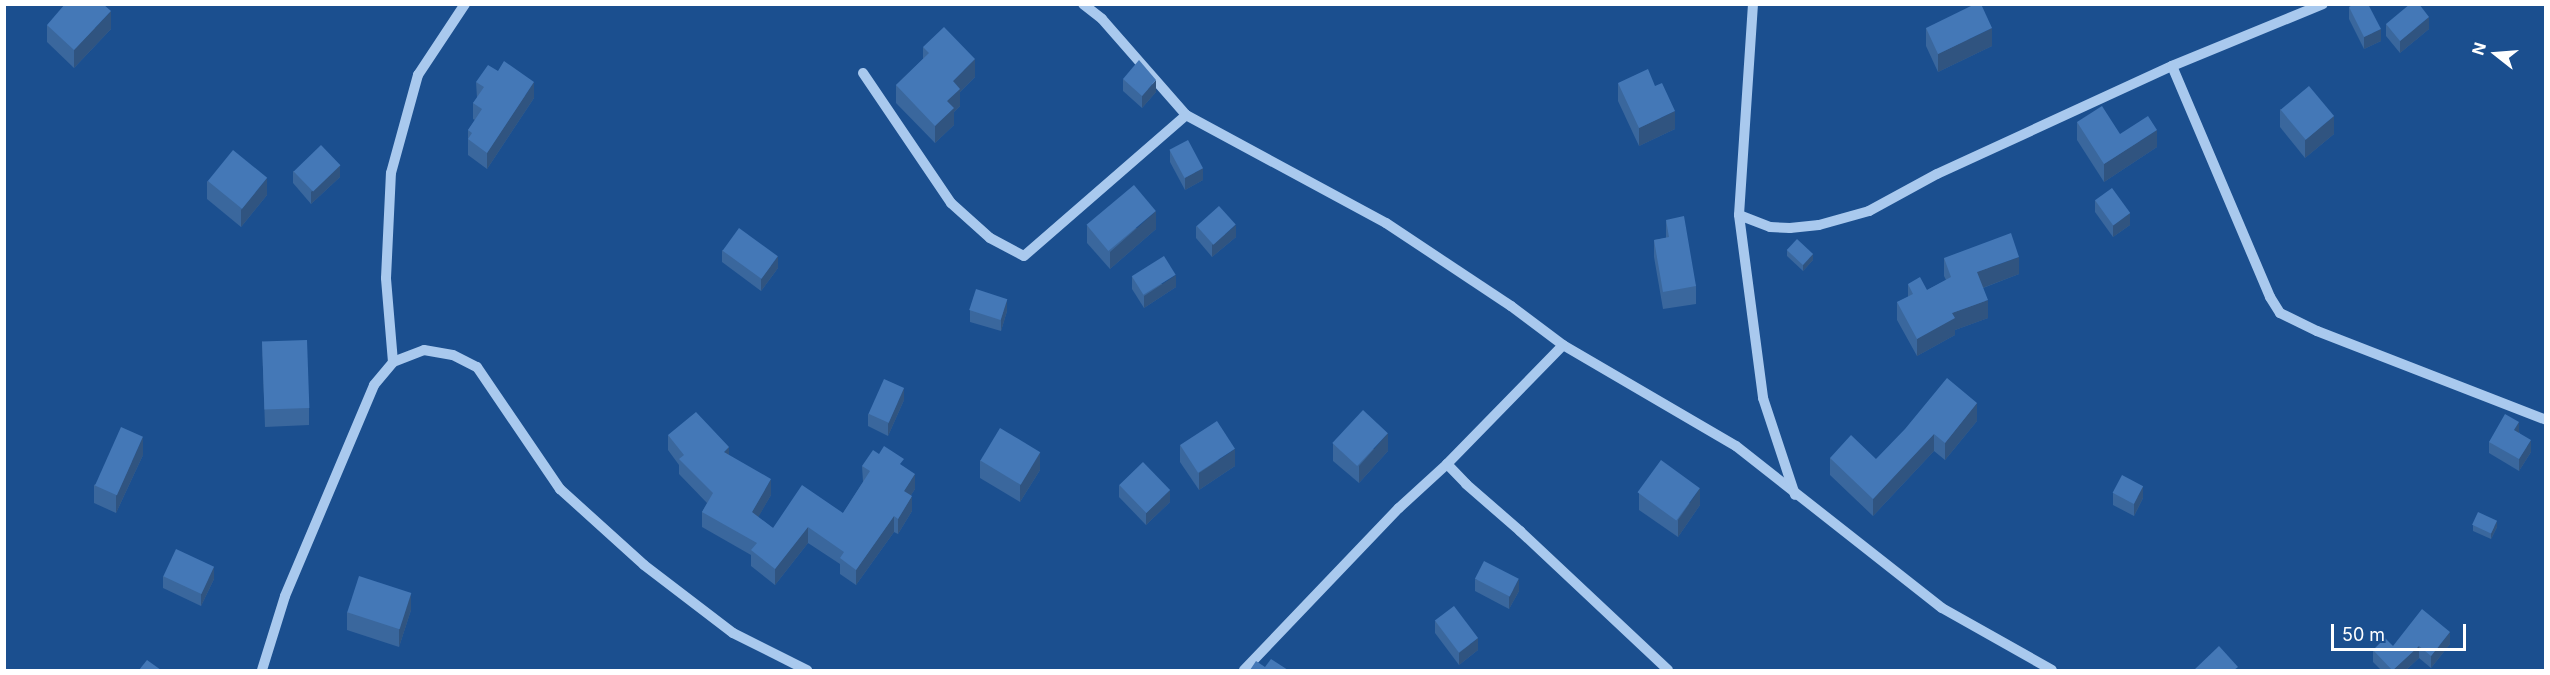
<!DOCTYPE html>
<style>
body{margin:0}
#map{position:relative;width:2550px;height:675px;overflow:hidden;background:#1b4f8f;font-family:Inter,sans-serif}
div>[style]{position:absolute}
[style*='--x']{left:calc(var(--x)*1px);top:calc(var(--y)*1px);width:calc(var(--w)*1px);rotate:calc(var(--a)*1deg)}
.path>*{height:3px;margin-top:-1.5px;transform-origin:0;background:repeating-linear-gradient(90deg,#a9c9ee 0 3px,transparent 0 7.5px)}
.minor>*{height:10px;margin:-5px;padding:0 5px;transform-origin:5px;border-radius:5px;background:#a9c9ee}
.wall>*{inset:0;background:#3a679d}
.shaded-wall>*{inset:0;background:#305480}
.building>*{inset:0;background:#4478b7;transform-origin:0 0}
span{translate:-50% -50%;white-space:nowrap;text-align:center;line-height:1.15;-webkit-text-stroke:4.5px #1b4f8f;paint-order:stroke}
.frame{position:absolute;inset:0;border:6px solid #fff;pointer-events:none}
.north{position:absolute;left:2466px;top:24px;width:60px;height:60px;-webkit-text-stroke:4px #1b4f8f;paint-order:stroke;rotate:287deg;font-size:16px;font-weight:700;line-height:24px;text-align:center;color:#fff}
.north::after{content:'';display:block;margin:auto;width:21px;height:27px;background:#fff;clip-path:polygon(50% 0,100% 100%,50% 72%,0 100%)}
.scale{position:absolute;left:2331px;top:624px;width:135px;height:27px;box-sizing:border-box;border:3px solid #fff;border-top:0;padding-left:8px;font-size:18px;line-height:21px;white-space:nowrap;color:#fff;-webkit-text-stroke:4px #1b4f8f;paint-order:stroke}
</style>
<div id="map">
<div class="path">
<i style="--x:4;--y:669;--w:2;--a:27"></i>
</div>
<div class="minor">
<i style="--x:1083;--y:4;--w:24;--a:38"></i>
<i style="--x:1102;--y:19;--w:128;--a:48.8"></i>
<i style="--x:1186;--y:115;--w:227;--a:28.4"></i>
<i style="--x:1386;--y:223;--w:150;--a:33.6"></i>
<i style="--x:1511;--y:306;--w:65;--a:36.9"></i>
<i style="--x:1563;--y:345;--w:200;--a:30.3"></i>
<i style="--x:1736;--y:446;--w:262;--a:38.2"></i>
<i style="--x:1942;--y:608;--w:126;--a:29.4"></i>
<i style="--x:1753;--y:4;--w:211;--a:93.8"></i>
<i style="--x:1739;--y:215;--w:185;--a:82.5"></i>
<i style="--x:1763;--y:398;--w:102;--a:71.7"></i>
<i style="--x:2172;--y:66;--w:251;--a:67"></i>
<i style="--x:2270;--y:297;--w:19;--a:58"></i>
<i style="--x:2280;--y:313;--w:41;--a:25.9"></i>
<i style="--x:2317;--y:331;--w:246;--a:21.2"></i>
<i style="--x:863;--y:73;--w:157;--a:55.9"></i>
<i style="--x:951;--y:203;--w:52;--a:41.9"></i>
<i style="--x:990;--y:238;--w:38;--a:28"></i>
<i style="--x:1024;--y:256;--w:215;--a:-41"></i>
<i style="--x:1739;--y:215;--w:33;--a:21"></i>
<i style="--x:1770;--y:227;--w:20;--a:3"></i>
<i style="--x:1790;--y:228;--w:29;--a:-6"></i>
<i style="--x:1819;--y:225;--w:52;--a:-15.6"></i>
<i style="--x:1869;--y:211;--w:77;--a:-28.6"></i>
<i style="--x:1937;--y:174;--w:259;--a:-24.7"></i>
<i style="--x:2172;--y:66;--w:163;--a:-22.3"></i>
<i style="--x:393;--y:362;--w:84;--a:-94.8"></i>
<i style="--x:386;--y:278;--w:105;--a:-87.3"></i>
<i style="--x:391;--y:173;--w:102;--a:-74.6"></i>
<i style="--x:418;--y:75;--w:85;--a:-56.5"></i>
<i style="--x:1447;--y:464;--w:28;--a:46"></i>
<i style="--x:1466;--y:484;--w:72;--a:41"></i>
<i style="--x:1520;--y:531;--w:203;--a:43.2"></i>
<i style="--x:262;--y:670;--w:77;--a:-72.7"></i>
<i style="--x:285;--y:596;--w:229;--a:-67.1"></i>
<i style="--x:374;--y:385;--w:30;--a:-50"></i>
<i style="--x:393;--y:362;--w:33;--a:-21"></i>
<i style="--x:424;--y:350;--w:29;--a:10"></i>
<i style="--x:453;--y:355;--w:27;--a:27"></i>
<i style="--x:477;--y:367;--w:148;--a:55.8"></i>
<i style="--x:560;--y:489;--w:113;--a:42.1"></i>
<i style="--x:644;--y:565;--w:112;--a:37.4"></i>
<i style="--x:733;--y:633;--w:83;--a:26.6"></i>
<i style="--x:1244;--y:670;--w:224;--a:-46.3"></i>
<i style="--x:1399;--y:508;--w:65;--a:-42.5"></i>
<i style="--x:1447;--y:464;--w:166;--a:-45.7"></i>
</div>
<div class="wall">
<i style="clip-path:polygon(2349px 7px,2381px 41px,2364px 49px,2349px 19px)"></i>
<i style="clip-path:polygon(2386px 24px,2429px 29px,2400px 53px,2386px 36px)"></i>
<i style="clip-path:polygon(47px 25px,111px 29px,74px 68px,47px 42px)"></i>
<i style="clip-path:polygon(1926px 28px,1992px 46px,1938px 72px,1926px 46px)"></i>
<i style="clip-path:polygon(923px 47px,975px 77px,960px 92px,960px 106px,954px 112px,954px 125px,935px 143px,896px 103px,896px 85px,923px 59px)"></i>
<i style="clip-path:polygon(1123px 79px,1156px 92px,1142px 108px,1123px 91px)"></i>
<i style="clip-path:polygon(476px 82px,534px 98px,487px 169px,468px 155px,468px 130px,475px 120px,473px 119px,473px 103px,477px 98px)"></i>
<i style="clip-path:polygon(1618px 83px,1675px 129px,1639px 146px,1618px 101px)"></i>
<i style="clip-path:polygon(2280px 109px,2334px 134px,2305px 158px,2280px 127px)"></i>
<i style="clip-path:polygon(2077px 122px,2120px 134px,2157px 147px,2104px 182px,2077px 140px)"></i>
<i style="clip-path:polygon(1170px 150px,1203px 180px,1185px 190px,1170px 162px)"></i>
<i style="clip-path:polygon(293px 171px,340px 177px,311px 204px,293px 183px)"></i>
<i style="clip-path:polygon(207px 181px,267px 195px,241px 227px,207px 199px)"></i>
<i style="clip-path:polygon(2095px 200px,2130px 225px,2113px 237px,2095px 212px)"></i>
<i style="clip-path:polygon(1666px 220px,1696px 286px,1696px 304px,1663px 309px,1654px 257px,1654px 240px,1666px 238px)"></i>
<i style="clip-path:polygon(1087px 226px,1156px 229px,1110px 269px,1087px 243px)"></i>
<i style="clip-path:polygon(1196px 226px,1236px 237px,1212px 257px,1196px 238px)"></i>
<i style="clip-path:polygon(722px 250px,778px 268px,761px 291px,722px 262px)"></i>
<i style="clip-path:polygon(1787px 250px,1813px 260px,1803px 271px,1787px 256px)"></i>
<i style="clip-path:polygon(1944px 258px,2019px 274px,1983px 288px,1988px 318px,1955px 330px,1955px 335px,1917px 356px,1897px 320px,1897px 302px,1908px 297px,1908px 284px,1927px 290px,1946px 280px,1944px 276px)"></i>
<i style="clip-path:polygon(1132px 277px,1176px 287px,1144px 308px,1132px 289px)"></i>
<i style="clip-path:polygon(970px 310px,1007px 311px,1001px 331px,970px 322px)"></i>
<i style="clip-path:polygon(262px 341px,309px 408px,309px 425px,265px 427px)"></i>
<i style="clip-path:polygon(904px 400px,888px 436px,868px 426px,868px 414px)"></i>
<i style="clip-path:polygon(1977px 403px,1977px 421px,1945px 460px,1934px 451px,1873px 516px,1830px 475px,1830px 458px,1876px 459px)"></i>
<i style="clip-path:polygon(2519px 432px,2531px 452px,2519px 471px,2489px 453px,2489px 442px)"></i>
<i style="clip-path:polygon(668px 435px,729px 456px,771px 495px,758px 517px,773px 528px,843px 513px,863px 482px,862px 466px,904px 467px,915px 489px,911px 495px,912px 511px,898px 534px,894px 532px,856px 585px,840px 574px,840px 564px,808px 543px,775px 585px,751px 566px,751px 555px,702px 527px,702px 512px,707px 503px,679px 474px,679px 465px,668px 450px)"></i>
<i style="clip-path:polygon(1333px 443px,1388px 451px,1359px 483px,1333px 461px)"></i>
<i style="clip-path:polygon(1180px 445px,1235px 466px,1199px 490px,1180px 462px)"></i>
<i style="clip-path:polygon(143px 455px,116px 513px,94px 503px,94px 485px)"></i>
<i style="clip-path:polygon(980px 460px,1040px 470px,1020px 502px,980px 478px)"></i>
<i style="clip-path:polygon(1119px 485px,1170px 502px,1146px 525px,1119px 497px)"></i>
<i style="clip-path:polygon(1639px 493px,1700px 505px,1678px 537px,1639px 510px)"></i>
<i style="clip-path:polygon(2113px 493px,2143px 498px,2134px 516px,2113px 505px)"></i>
<i style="clip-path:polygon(2473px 525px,2497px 527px,2491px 539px,2473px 531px)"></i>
<i style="clip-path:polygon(163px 576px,214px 579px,201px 606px,163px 588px)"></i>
<i style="clip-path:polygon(1475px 579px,1519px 591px,1509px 609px,1475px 591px)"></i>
<i style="clip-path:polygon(411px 610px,399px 647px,347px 630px,347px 612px)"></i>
<i style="clip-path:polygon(1435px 621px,1478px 650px,1459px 665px,1435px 633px)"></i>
<i style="clip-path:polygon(2450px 644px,2431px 668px,2419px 658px,2406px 670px,2381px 670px,2373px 662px,2373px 650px,2393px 646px)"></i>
</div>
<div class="shaded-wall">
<i style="clip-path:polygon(111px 11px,111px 29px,74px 68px,74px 50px)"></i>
<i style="clip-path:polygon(2429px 17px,2429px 29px,2400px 53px,2400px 41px)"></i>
<i style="clip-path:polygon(1992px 28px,1992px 46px,1938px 72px,1938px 54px)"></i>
<i style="clip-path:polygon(2381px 29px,2381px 41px,2364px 49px,2364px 37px)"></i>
<i style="clip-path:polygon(975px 59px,975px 77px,960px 92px,960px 106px,954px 112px,954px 125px,935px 143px,935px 126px,947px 101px,953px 81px)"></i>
<i style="clip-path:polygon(1156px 80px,1156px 92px,1142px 108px,1142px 96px)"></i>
<i style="clip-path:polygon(534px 82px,534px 98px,487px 169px,487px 153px)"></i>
<i style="clip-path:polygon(1675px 111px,1675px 129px,1639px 146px,1639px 128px)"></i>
<i style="clip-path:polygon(2334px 116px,2334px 134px,2305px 158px,2305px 140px)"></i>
<i style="clip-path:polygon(2157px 130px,2157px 147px,2104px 182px,2104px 164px)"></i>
<i style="clip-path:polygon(340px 165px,340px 177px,311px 204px,311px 192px)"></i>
<i style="clip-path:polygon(1203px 168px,1203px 180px,1185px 190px,1185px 178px)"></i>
<i style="clip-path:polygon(267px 178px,267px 195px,241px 227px,241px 210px)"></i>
<i style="clip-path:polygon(1156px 211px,1156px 229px,1110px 269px,1110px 252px)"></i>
<i style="clip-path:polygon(2130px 213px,2130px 225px,2113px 237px,2113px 225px)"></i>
<i style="clip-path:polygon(1236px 225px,1236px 237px,1212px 257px,1212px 245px)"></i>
<i style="clip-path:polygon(1813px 254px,1813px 260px,1803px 271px,1803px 265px)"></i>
<i style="clip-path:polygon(778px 256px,778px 268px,761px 291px,761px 279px)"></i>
<i style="clip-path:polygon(2019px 257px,2019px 274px,1977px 290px,1977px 272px)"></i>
<i style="clip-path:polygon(1176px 275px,1176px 287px,1144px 308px,1144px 296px)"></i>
<i style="clip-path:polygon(1007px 299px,1007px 311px,1001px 331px,1001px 319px)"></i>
<i style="clip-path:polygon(1988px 300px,1988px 318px,1955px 330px,1955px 335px,1917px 356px,1917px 339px,1952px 313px)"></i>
<i style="clip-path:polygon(904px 388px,904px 400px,888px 436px,888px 424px)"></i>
<i style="clip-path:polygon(1977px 403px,1977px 421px,1945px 460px,1945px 443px)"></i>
<i style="clip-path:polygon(2519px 422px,2519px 434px,2514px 430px)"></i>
<i style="clip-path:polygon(1388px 433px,1388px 451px,1359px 483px,1359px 466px)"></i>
<i style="clip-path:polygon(1934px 434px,1934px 451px,1873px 516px,1873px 499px)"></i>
<i style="clip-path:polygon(143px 437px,143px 455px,116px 513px,116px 496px)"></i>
<i style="clip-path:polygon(2531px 440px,2531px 452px,2519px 471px,2519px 459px)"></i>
<i style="clip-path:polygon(729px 447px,729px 462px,724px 452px)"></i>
<i style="clip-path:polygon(1235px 449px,1235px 466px,1199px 490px,1199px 473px)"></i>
<i style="clip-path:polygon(1040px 452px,1040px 470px,1020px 502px,1020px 485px)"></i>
<i style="clip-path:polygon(915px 474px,915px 489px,904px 506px,904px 491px)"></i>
<i style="clip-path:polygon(771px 479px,771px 495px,752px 528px,752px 512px)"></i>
<i style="clip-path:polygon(2143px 486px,2143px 498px,2134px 516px,2134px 504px)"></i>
<i style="clip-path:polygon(1700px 488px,1700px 505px,1678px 537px,1678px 520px)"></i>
<i style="clip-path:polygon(1170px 490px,1170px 502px,1146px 525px,1146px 513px)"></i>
<i style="clip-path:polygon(912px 496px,912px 511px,898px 534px,898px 519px)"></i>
<i style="clip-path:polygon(894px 516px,894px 532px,856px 585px,856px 570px)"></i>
<i style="clip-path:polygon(2497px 521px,2497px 527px,2491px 539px,2491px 533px)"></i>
<i style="clip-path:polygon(808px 527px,808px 543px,775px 585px,775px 569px)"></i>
<i style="clip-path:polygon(214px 567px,214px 579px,201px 606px,201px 594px)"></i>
<i style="clip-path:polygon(1519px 579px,1519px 591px,1509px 609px,1509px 597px)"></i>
<i style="clip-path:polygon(411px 593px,411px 610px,399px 647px,399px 629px)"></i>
<i style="clip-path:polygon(2450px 632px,2450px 644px,2431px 668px,2431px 656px)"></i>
<i style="clip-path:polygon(1478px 638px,1478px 650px,1459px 665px,1459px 653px)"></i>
<i style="clip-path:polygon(2419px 646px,2419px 658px,2406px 670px,2393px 670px)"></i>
</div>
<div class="building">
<i style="clip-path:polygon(65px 4px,103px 4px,111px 11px,74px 50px,47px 25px)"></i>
<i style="clip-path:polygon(1975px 4px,1981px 4px,1992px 28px,1938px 54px,1926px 28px)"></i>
<i style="clip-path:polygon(2354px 4px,2368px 4px,2381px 29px,2364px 37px,2349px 7px)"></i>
<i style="clip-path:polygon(2410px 4px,2419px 4px,2429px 17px,2400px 41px,2386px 24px)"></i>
<i style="clip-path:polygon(944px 27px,975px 59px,953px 81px,960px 89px,947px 101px,954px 108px,935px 126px,896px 85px,929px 53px,923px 47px)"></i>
<i style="clip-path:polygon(1139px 60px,1156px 80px,1142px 96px,1123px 79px)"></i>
<i style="clip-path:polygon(504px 61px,534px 82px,487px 153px,468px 139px,472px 133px,468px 130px,482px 109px,473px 103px,484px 87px,476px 82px,488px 65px,498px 71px)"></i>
<i style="clip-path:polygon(1648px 69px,1655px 86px,1662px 83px,1675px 111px,1639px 128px,1618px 83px)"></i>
<i style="left:2309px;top:86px;width:39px;height:37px;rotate:50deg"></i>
<i style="clip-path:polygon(2102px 106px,2120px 134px,2148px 116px,2157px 130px,2104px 164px,2077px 122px)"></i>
<i style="left:1188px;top:140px;width:32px;height:21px;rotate:62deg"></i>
<i style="left:321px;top:145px;width:28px;height:38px;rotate:46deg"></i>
<i style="left:233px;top:150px;width:44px;height:40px;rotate:39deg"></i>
<i style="left:1134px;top:185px;width:34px;height:62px;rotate:50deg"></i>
<i style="left:2112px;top:188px;width:31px;height:21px;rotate:54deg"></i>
<i style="left:1219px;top:206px;width:25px;height:30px;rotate:48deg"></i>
<i style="clip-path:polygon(1684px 216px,1696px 286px,1663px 292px,1654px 240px,1669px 237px,1666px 220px)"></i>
<i style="left:739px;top:228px;width:48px;height:28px;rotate:36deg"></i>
<i style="clip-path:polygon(2011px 233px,2019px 257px,1977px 272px,1988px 300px,1952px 313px,1955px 318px,1917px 339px,1897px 302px,1913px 294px,1908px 284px,1920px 277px,1927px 290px,1951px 277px,1944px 258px)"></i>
<i style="left:1797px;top:239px;width:22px;height:15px;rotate:43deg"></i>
<i style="left:1164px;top:256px;width:22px;height:38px;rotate:58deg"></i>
<i style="left:976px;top:289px;width:33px;height:22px;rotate:18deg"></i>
<i style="left:307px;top:340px;width:68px;height:45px;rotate:88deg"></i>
<i style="clip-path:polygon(1947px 378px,1977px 403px,1945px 443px,1934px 434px,1873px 499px,1830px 458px,1851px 435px,1876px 459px,1905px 429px)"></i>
<i style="left:884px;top:379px;width:22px;height:38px;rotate:24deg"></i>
<i style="left:1363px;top:410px;width:34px;height:45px;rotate:43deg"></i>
<i style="clip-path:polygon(696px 412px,729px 447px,724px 452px,771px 479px,752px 512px,773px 528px,802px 485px,843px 513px,870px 471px,862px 466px,873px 450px,879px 454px,884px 446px,904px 459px,900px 464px,915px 474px,904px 491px,912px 496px,898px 519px,894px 516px,856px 570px,840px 558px,844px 552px,808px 527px,775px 569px,751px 550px,757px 543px,702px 512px,713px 493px,679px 459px,684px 455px,668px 435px)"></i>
<i style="clip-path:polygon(2505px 414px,2519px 422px,2514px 430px,2531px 440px,2519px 459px,2489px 442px)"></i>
<i style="left:1217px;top:421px;width:33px;height:44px;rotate:57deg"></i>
<i style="left:121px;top:427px;width:24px;height:64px;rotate:24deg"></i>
<i style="left:1000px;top:428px;width:47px;height:38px;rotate:31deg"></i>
<i style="left:1661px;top:460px;width:48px;height:40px;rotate:36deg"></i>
<i style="left:1143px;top:462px;width:39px;height:33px;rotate:46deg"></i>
<i style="left:2122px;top:475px;width:24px;height:20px;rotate:28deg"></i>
<i style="left:2478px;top:512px;width:21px;height:14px;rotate:25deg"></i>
<i style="left:176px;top:549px;width:42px;height:30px;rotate:25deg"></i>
<i style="left:1484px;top:561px;width:39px;height:20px;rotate:27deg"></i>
<i style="left:359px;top:576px;width:55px;height:38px;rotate:18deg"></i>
<i style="left:1454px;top:606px;width:40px;height:24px;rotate:53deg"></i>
<i style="clip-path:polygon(2422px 609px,2450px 632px,2431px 656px,2419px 646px,2393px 670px,2392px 670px,2373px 650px,2385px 638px,2393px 646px)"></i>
<i style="clip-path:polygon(2219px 646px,2238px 667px,2234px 670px,2194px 670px)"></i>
<i style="clip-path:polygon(1271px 659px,1288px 670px,1250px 670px,1256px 661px,1265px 667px)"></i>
<i style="clip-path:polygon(147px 660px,161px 670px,139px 670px)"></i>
</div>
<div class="frame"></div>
<div class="north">N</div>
<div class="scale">50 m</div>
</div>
